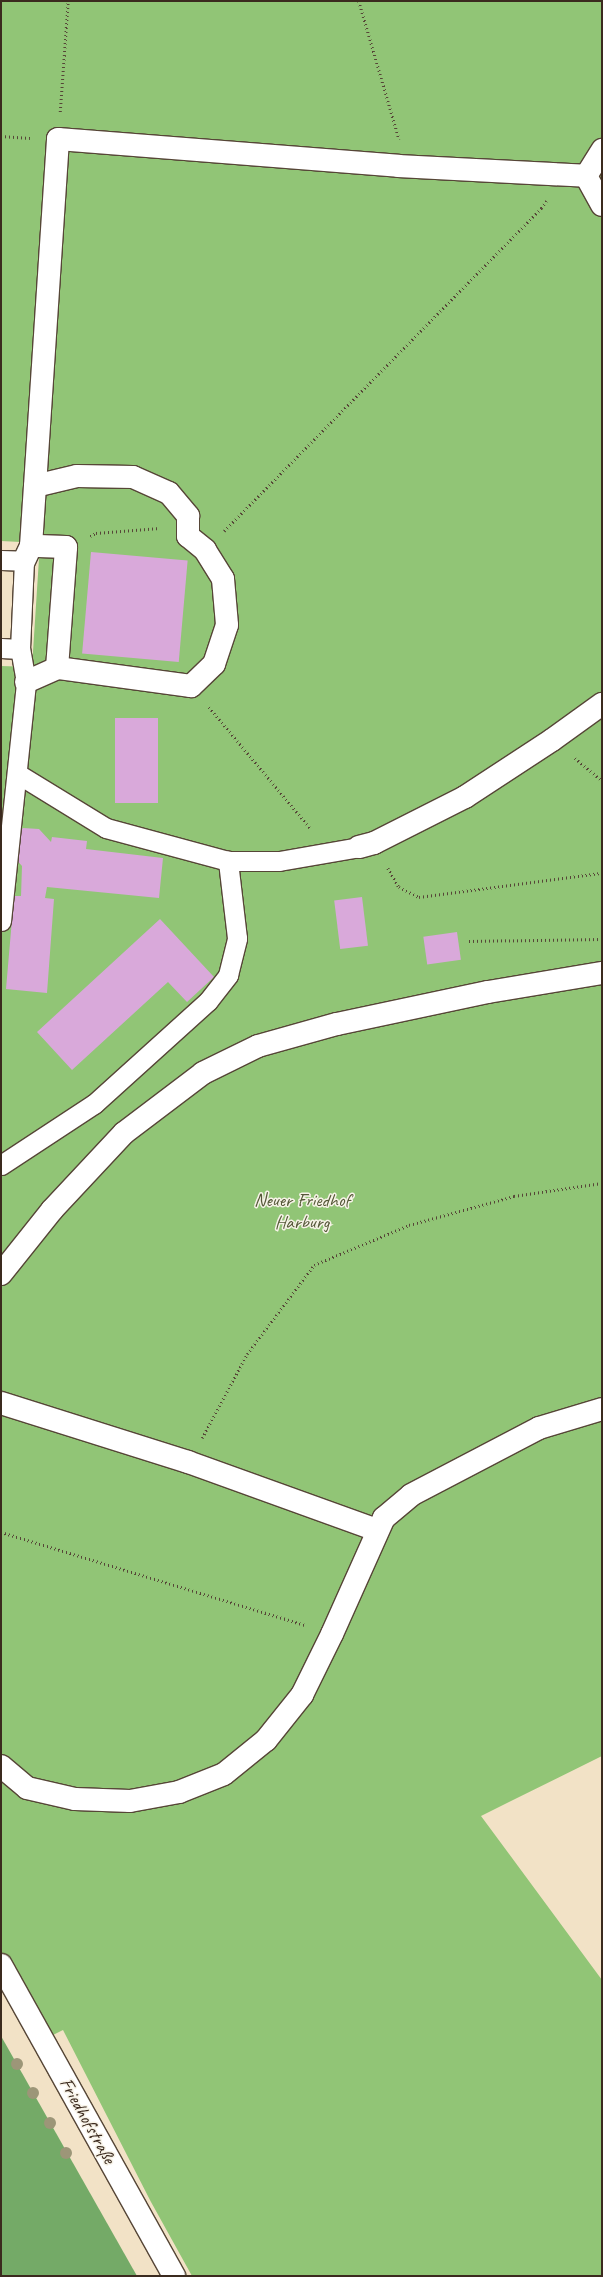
<!DOCTYPE html>
<meta charset="utf-8">
<style>
body{margin:0}
#map{position:relative;width:603px;height:2277px;overflow:hidden;background:#f2e2c6;font-family:Caveat,sans-serif}
div>[style]{position:absolute}
[style*='--x']{left:calc(var(--x)*1px);top:calc(var(--y)*1px);width:calc(var(--w)*1px);rotate:calc(var(--a)*1deg)}
.green>*{inset:0;background:#91c576}
.forest>*{inset:0;background:#74aa67}
.building>*{inset:0;background:#d9a9da;transform-origin:0 0}
.path>*{height:2.5px;margin-top:-1.25px;transform-origin:0;background:repeating-linear-gradient(90deg,#564637 0 1px,transparent 0 4px)}
.roads{filter:drop-shadow(1px 0 #564637) drop-shadow(-1px 0 #564637) drop-shadow(0 1px #564637) drop-shadow(0 -1px #564637)}
.service>*{height:19px;margin:-9.5px;padding:0 9.5px;transform-origin:9.5px;border-radius:9.5px;background:#fff}
.pedestrian>*{height:22px;margin:-11px;padding:0 11px;transform-origin:11px;border-radius:11px;background:#fff}
.tertiary>*{height:22px;margin:-11px;padding:0 11px;transform-origin:11px;border-radius:11px;background:#fff}
.trees>*{width:12px;height:12px;margin:-6px;border-radius:50%;background:#9c9678}
span{translate:-50% -50%;white-space:nowrap;text-align:center;line-height:1.15;-webkit-text-stroke:3px #f7f3e8;paint-order:stroke}
.park-label{font-size:19px;color:#555838}
.street-label{font-size:19px;color:#3b2a1e}
.frame{position:absolute;inset:0;border:2px solid #3b2a1e;pointer-events:none}
</style>
<div id="map">
<div class="green">
<i style="clip-path:polygon(1px 1px,602px 1px,602px 1756px,481px 1816px,602px 1980px,602px 2276px,192px 2276px,151px 2202px,63px 2030px,43px 2040px,1px 1959px,1px 666px,32px 667px,40px 543px,1px 541px)"></i>
</div>
<div class="forest">
<i style="clip-path:polygon(1px 2036px,137px 2276px,1px 2276px)"></i>
</div>
<div class="building">
<i style="left:91px;top:552px;width:97px;height:102px;rotate:5deg"></i>
<i style="left:115px;top:718px;width:43px;height:85px"></i>
<i style="clip-path:polygon(23px 828px,39px 829px,51px 842px,52px 837px,87px 841px,86px 849px,163px 858px,159px 898px,47px 887px,45px 898px,54px 899px,47px 993px,6px 989px,14px 896px,21px 896px,22px 866px,11px 854px,12px 840px)"></i>
<i style="left:362px;top:897px;width:49px;height:28px;rotate:83deg"></i>
<i style="clip-path:polygon(160px 919px,214px 977px,187px 1002px,168px 982px,72px 1070px,37px 1032px)"></i>
<i style="left:457px;top:932px;width:28px;height:34px;rotate:82deg"></i>
</div>
<div class="path">
<i style="--x:359;--y:1;--w:144;--a:73.8"></i>
<i style="--x:60;--y:112;--w:111;--a:-85.9"></i>
<i style="--x:1;--y:136;--w:29;--a:4"></i>
<i style="--x:224;--y:531;--w:453;--a:-45.5"></i>
<i style="--x:541;--y:208;--w:9;--a:-54"></i>
<i style="--x:90;--y:536;--w:7;--a:-27"></i>
<i style="--x:96;--y:533;--w:64;--a:-4.5"></i>
<i style="--x:209;--y:707;--w:158;--a:50.1"></i>
<i style="--x:575;--y:758;--w:35;--a:40"></i>
<i style="--x:388;--y:868;--w:22;--a:60"></i>
<i style="--x:399;--y:887;--w:22;--a:27"></i>
<i style="--x:419;--y:897;--w:185;--a:-7.5"></i>
<i style="--x:469;--y:941;--w:133;--a:-0.9"></i>
<i style="--x:202;--y:1438;--w:95;--a:-61.8"></i>
<i style="--x:247;--y:1354;--w:111;--a:-53"></i>
<i style="--x:314;--y:1265;--w:103;--a:-22.8"></i>
<i style="--x:409;--y:1225;--w:109;--a:-15.4"></i>
<i style="--x:514;--y:1196;--w:89;--a:-8.4"></i>
<i style="--x:1;--y:1532;--w:318;--a:17"></i>
</div>
<div class="roads">
<div class="service">
<i style="--x:1;--y:560;--w:23;--a:2"></i>
<i style="--x:24;--y:561;--w:88;--a:92.6"></i>
<i style="--x:20;--y:649;--w:19;--a:-177"></i>
<i style="--x:18;--y:774;--w:103;--a:31.5"></i>
<i style="--x:106;--y:828;--w:126;--a:15.1"></i>
<i style="--x:228;--y:861;--w:51;--a:0"></i>
<i style="--x:279;--y:861;--w:81;--a:-9.9"></i>
<i style="--x:1;--y:921;--w:240;--a:-84"></i>
<i style="--x:26;--y:682;--w:34;--a:-100"></i>
<i style="--x:1;--y:1165;--w:111;--a:-33.3"></i>
<i style="--x:94;--y:1104;--w:154;--a:-42.1"></i>
<i style="--x:208;--y:1001;--w:33;--a:-52"></i>
<i style="--x:228;--y:975;--w:38;--a:-76"></i>
<i style="--x:237;--y:938;--w:78;--a:-96.7"></i>
</div>
<div class="pedestrian">
<i style="--x:586;--y:176;--w:33;--a:61"></i>
<i style="--x:586;--y:176;--w:31;--a:-58"></i>
<i style="--x:35;--y:486;--w:43;--a:-13.4"></i>
<i style="--x:77;--y:476;--w:56;--a:1"></i>
<i style="--x:133;--y:477;--w:39;--a:24"></i>
<i style="--x:169;--y:493;--w:30;--a:50"></i>
<i style="--x:188;--y:516;--w:20;--a:90"></i>
<i style="--x:188;--y:536;--w:22;--a:39"></i>
<i style="--x:205;--y:550;--w:34;--a:58"></i>
<i style="--x:223;--y:579;--w:46;--a:85"></i>
<i style="--x:227;--y:625;--w:41;--a:108.4"></i>
<i style="--x:214;--y:664;--w:32;--a:136"></i>
<i style="--x:191;--y:686;--w:135;--a:-172.3"></i>
<i style="--x:24;--y:561;--w:17;--a:-65"></i>
<i style="--x:31;--y:546;--w:408;--a:-86.2"></i>
<i style="--x:58;--y:139;--w:341;--a:4.5"></i>
<i style="--x:398;--y:166;--w:188;--a:3"></i>
<i style="--x:26;--y:682;--w:34;--a:-24"></i>
<i style="--x:57;--y:668;--w:121;--a:-85.7"></i>
<i style="--x:66;--y:547;--w:35;--a:-178"></i>
<i style="--x:359;--y:847;--w:16;--a:-15"></i>
<i style="--x:374;--y:843;--w:102;--a:-26.8"></i>
<i style="--x:465;--y:797;--w:104;--a:-33.2"></i>
<i style="--x:552;--y:740;--w:62;--a:-35.8"></i>
<i style="--x:1;--y:1274;--w:82;--a:-51.4"></i>
<i style="--x:52;--y:1210;--w:105;--a:-46.9"></i>
<i style="--x:124;--y:1133;--w:99;--a:-37.2"></i>
<i style="--x:203;--y:1073;--w:61;--a:-26.1"></i>
<i style="--x:258;--y:1046;--w:82;--a:-15.6"></i>
<i style="--x:337;--y:1024;--w:154;--a:-12"></i>
<i style="--x:488;--y:992;--w:116;--a:-9.5"></i>
<i style="--x:1;--y:1403;--w:196;--a:17.5"></i>
<i style="--x:188;--y:1462;--w:201;--a:19.8"></i>
<i style="--x:1;--y:1766;--w:34;--a:40"></i>
<i style="--x:27;--y:1788;--w:49;--a:12.9"></i>
<i style="--x:75;--y:1799;--w:55;--a:2.1"></i>
<i style="--x:130;--y:1801;--w:50;--a:-10.4"></i>
<i style="--x:179;--y:1792;--w:48;--a:-21.8"></i>
<i style="--x:224;--y:1774;--w:54;--a:-39"></i>
<i style="--x:266;--y:1740;--w:58;--a:-51.3"></i>
<i style="--x:302;--y:1695;--w:68;--a:-63.8"></i>
<i style="--x:332;--y:1634;--w:127;--a:-65.9"></i>
<i style="--x:384;--y:1518;--w:35;--a:-40"></i>
<i style="--x:411;--y:1495;--w:144;--a:-27.6"></i>
<i style="--x:539;--y:1428;--w:66;--a:-16.8"></i>
</div>
<div class="tertiary">
<i style="--x:1;--y:1965;--w:356;--a:60.9"></i>
</div>
</div>
<div class="trees">
<i style="left:17px;top:2064px"></i>
<i style="left:33px;top:2093px"></i>
<i style="left:50px;top:2123px"></i>
<i style="left:66px;top:2153px"></i>
</div>
<div class="park-label">
<span style="left:302px;top:1212px">Neuer Friedhof<br>Harburg</span>
</div>
<div class="street-label">
<span style="left:87px;top:2121px;rotate:61deg">Friedhofstraße</span>
</div>
<div class="frame"></div>
</div>
